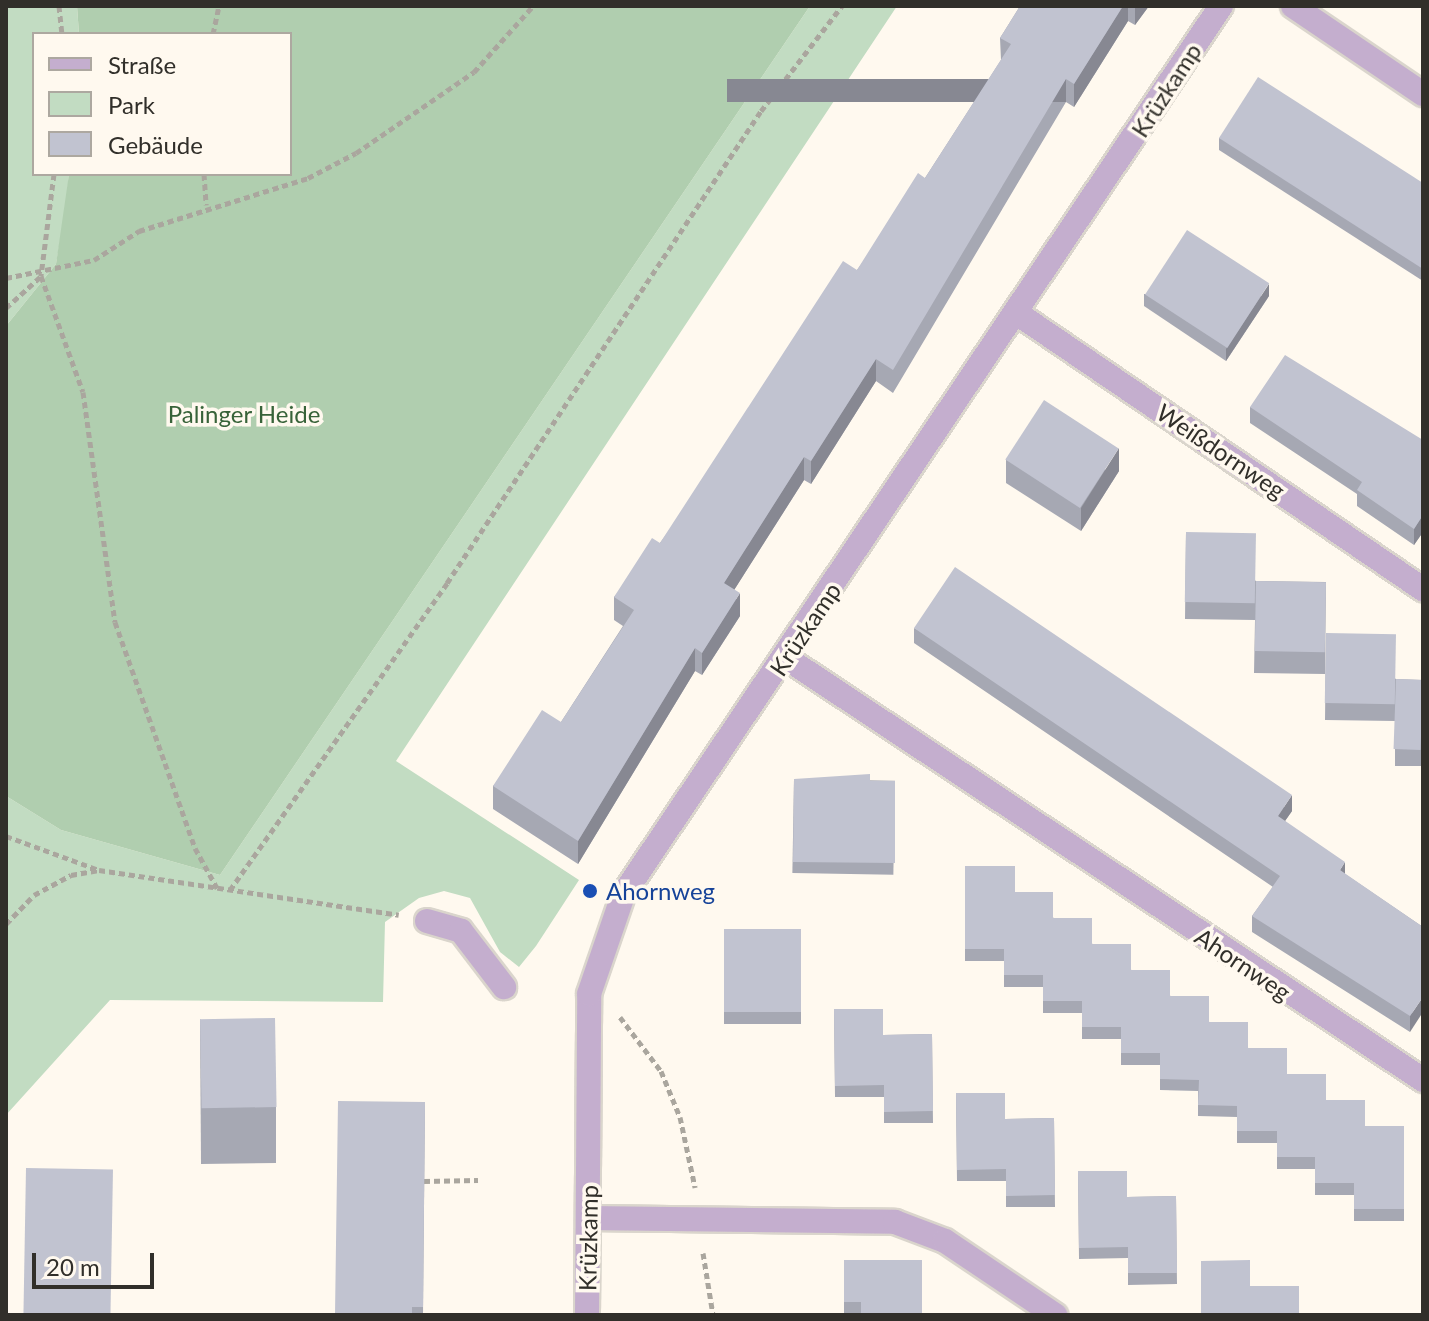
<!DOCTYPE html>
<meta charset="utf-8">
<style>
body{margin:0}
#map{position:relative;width:1429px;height:1321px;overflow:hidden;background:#fff9ef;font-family:Lato,sans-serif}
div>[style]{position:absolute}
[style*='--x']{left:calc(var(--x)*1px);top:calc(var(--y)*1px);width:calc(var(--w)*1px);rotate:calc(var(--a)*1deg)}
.green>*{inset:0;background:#c2dcc2}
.forest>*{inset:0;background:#b0ceaf}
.path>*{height:5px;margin-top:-2.5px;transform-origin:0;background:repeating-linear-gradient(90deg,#aaa69e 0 6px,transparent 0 10px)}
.roads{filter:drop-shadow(2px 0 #dad5cc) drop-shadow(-2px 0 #dad5cc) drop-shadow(0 2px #dad5cc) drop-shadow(0 -2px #dad5cc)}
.minor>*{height:24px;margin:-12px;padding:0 12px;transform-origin:12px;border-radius:12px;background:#c4aece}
.wall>*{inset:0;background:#a6a8b3;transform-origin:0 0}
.shaded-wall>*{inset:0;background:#878892;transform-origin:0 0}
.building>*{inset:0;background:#c1c3d0;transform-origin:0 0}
.dots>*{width:22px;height:22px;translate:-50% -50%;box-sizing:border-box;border:4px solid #fff9ef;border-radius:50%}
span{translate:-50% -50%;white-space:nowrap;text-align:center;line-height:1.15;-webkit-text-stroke:7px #fff9ef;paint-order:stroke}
.street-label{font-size:24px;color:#312f2a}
.park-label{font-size:24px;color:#386339}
.transit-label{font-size:24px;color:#164399}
.left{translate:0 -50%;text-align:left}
.frame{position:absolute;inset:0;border:8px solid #312f2a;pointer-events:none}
.legend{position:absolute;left:32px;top:32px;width:260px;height:144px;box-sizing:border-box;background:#fff9ef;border:2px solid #ada8a0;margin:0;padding:10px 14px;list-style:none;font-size:24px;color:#312f2a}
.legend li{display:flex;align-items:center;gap:16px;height:40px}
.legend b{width:40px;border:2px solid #ada8a0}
.scale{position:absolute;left:32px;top:1253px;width:122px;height:36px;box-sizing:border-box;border:4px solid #312f2a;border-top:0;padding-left:10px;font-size:24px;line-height:28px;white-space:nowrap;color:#312f2a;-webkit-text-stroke:6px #fff9ef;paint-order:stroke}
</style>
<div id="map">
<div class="green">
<i style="clip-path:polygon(6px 6px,77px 6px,79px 34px,34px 34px,34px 174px,69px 174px,66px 206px,56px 264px,6px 326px)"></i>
<i style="clip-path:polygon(810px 6px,897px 6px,396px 761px,579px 880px,536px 946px,519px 967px,500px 952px,470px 898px,444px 891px,419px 898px,385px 922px,383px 1002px,110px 1000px,6px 1115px,6px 796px,61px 830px,220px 875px)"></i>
</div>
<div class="forest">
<i style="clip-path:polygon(77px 6px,810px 6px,220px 875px,61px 830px,6px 796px,6px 326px,56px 264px,69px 174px,290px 174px,290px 34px,79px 34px)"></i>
</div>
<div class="path">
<i style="--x:59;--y:6;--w:28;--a:84"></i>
<i style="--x:213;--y:34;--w:29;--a:-78"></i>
<i style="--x:54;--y:174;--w:103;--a:97.3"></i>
<i style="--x:41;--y:276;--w:123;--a:70.1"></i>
<i style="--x:83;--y:392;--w:232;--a:82.1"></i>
<i style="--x:115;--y:622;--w:240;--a:70.5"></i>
<i style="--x:195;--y:848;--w:46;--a:61.2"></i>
<i style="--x:204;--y:174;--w:31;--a:86"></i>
<i style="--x:6;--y:278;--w:90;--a:-11.6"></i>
<i style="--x:94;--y:260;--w:54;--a:-32.8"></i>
<i style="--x:139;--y:231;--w:177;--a:-17.4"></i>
<i style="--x:308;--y:178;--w:54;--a:-27.5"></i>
<i style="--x:356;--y:153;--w:143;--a:-34.5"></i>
<i style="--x:474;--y:72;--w:89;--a:-48.2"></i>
<i style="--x:6;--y:308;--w:47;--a:-42.4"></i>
<i style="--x:6;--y:836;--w:99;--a:20.1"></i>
<i style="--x:99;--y:870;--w:303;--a:8.5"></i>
<i style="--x:230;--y:890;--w:376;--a:-54.7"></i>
<i style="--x:447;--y:583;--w:567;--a:-56.37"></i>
<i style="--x:761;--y:111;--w:133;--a:-52.4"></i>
<i style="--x:6;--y:924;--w:40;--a:-46"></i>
<i style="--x:34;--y:895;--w:42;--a:-28.4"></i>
<i style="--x:71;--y:875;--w:27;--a:-10"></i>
<i style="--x:620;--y:1017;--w:68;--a:52.8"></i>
<i style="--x:661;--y:1071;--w:50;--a:67.6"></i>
<i style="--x:680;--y:1117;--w:72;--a:77.9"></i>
<i style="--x:424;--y:1181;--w:54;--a:-1.1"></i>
<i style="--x:703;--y:1253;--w:63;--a:80.8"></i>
</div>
<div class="roads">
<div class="minor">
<i style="--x:1293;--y:6;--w:157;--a:34.1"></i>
<i style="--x:1018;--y:314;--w:490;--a:34.2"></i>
<i style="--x:786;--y:658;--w:764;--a:33.52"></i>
<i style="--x:427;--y:921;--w:35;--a:16"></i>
<i style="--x:461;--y:931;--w:71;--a:52.5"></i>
<i style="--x:588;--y:1218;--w:307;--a:0.7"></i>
<i style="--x:895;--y:1222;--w:53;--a:20.8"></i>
<i style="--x:945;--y:1241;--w:133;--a:33.9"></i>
<i style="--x:587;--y:1315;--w:321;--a:-89.6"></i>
<i style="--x:589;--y:994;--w:105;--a:-71"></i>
<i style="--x:623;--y:895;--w:1071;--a:-56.07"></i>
</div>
</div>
<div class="wall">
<i style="clip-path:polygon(1020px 6px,1149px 6px,1135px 25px,1128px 21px,1074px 107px,1066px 102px,893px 393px,876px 381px,811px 484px,804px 480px,734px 590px,740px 616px,702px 675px,695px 671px,578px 864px,493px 809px,493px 786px,561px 722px,623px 626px,614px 620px,614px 597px,660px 543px,857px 270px,925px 178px,1001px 60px,1000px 38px)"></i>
<i style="clip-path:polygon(1219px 138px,1423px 183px,1423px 281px,1219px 150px)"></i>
<i style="clip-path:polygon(1144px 294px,1269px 296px,1226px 361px,1144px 306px)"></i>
<i style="clip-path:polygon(1250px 407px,1423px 440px,1423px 532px,1414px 545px,1357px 506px,1357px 494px,1250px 423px)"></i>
<i style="clip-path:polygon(1006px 460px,1119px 471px,1081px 531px,1006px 483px)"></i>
<i style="clip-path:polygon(1186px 532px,1256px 581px,1326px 582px,1325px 674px,1254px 673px,1255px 620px,1185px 619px)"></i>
<i style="clip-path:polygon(914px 628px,1292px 811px,1285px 821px,1345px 874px,1423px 927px,1410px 1032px,1252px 932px,1252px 916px,1273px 887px,914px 643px)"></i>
<i style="clip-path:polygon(1326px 633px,1396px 679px,1423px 680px,1423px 766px,1395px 766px,1395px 721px,1325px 720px)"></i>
<i style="left:794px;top:779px;width:101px;height:94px;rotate:1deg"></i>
<i style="clip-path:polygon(965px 866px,1015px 892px,1365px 1126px,1404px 1126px,1404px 1221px,1354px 1221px,1354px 1195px,1315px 1195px,1315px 1169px,1277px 1169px,1277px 1143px,1237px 1143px,1237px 1117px,1198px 1116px,1198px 1091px,1160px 1090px,1160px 1065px,1121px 1065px,1121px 1039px,1082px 1039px,1082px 1013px,1043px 1013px,1043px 987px,1004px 987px,1004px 961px,965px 961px)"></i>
<i style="left:801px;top:929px;width:95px;height:77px;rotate:90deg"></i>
<i style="clip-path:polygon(834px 1009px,883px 1035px,932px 1034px,933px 1123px,884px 1123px,884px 1097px,835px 1097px)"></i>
<i style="clip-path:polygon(200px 1019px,276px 1107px,276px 1163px,201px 1164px)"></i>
<i style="clip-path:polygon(956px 1093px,1005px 1119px,1054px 1118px,1055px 1207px,1006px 1207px,1006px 1181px,957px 1181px)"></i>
<i style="clip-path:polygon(425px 1102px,423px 1315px,335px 1315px)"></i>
<i style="clip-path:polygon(1078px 1171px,1127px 1197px,1176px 1196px,1177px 1284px,1128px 1285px,1128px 1258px,1079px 1259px)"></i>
<i style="clip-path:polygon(844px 1260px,922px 1315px,844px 1315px)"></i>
</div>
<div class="shaded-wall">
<i style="clip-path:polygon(1123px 6px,1128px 6px,1128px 21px,1074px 107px,1074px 84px)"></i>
<i style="clip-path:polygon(1135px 6px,1149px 6px,1135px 25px)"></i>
<i style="left:1066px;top:79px;width:23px;height:339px;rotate:90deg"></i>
<i style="clip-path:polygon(1269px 284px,1269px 296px,1226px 361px,1226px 349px)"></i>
<i style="clip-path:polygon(876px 359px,876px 381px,811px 484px,811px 461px)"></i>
<i style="clip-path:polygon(1119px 448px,1119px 471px,1081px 531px,1081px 508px)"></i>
<i style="clip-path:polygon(804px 457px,804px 480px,724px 606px,724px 583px)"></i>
<i style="clip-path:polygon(1423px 515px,1423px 532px,1414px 545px,1414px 529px)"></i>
<i style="clip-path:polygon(740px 593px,740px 616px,702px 675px,702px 653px)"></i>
<i style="clip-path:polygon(695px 648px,695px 671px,578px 864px,578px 841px)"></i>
<i style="clip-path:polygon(1292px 795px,1292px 811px,1278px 831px,1278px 816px)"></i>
<i style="clip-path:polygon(1345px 862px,1345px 877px,1340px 870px)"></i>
<i style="clip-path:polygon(1423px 997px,1423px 1012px,1410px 1032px,1410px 1016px)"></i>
</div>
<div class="building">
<i style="clip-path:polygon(1020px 6px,1123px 6px,1074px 84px,1066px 79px,893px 370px,876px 359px,811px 461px,804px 457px,724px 583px,740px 593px,702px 653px,695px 648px,578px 841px,493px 786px,542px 710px,561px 722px,634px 610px,614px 597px,652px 538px,660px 543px,843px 261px,857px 270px,918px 173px,925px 178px,1011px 44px,1000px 38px)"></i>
<i style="clip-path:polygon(1258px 77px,1423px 183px,1423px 269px,1219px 138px)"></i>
<i style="left:1187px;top:230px;width:98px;height:77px;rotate:33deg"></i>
<i style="clip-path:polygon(1285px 355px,1423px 440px,1423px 515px,1414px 529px,1357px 490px,1362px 482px,1250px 407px)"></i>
<i style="left:1044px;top:400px;width:89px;height:71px;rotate:33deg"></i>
<i style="left:1186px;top:532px;width:70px;height:70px;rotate:1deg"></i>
<i style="clip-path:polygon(955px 567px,1292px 795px,1278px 816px,1345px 862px,1340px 870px,1423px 927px,1423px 997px,1410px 1016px,1252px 916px,1280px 876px,914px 628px)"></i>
<i style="left:1256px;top:581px;width:70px;height:70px;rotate:1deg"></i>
<i style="left:1326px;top:633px;width:70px;height:70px;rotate:1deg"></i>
<i style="left:1396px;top:679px;width:27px;height:70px;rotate:2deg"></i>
<i style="clip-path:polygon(870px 774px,870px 781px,895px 781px,895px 863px,793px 862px,794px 779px)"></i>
<i style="clip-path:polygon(965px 866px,1015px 866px,1015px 892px,1053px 892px,1053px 918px,1092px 918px,1092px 944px,1131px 944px,1131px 970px,1170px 970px,1170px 996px,1209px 996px,1209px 1022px,1248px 1022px,1248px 1048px,1287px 1048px,1287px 1074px,1326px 1074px,1326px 1100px,1365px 1100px,1365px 1126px,1404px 1126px,1404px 1209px,1354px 1209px,1354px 1183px,1315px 1183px,1315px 1157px,1277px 1157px,1277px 1131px,1237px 1131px,1237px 1106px,1198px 1105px,1199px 1080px,1160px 1079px,1160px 1053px,1121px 1053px,1121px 1027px,1082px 1027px,1082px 1001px,1043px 1001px,1043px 975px,1004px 975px,1004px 949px,965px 949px)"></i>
<i style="left:801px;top:929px;width:83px;height:77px;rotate:90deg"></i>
<i style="clip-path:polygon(834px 1009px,883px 1009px,883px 1035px,932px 1034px,933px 1111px,884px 1112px,884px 1085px,835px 1086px)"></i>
<i style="left:275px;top:1018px;width:89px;height:75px;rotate:89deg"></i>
<i style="clip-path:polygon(956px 1093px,1005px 1093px,1005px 1119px,1054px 1118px,1055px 1195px,1006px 1196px,1006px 1169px,957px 1170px)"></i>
<i style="clip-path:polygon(338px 1101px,425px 1102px,423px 1307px,412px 1307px,412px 1315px,335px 1315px)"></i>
<i style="left:26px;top:1168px;width:87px;height:147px;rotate:1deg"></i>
<i style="clip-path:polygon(1078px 1171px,1127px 1171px,1127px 1197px,1176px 1196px,1177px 1273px,1128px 1273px,1128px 1247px,1079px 1248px)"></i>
<i style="clip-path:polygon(844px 1260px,922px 1260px,922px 1315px,861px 1315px,861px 1302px,844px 1302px)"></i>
<i style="clip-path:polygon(1250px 1260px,1250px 1286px,1299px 1286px,1299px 1315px,1201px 1315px,1201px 1261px)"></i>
</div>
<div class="dots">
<i style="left:590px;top:891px;background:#1a4fb4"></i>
</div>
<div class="street-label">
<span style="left:1166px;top:90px;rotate:-57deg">Krüzkamp</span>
<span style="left:1221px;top:451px;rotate:34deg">Weißdornweg</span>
<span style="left:805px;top:629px;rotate:-56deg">Krüzkamp</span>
<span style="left:1243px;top:964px;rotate:34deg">Ahornweg</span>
<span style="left:588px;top:1238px;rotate:-89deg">Krüzkamp</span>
</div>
<div class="park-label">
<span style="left:244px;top:414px">Palinger Heide</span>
</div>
<div class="transit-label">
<span class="left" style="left:606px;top:891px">Ahornweg</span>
</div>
<div class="frame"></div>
<ul class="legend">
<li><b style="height:10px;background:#c4aece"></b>Straße</li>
<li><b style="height:22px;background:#c2dcc2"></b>Park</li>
<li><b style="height:22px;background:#c1c3d0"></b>Gebäude</li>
</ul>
<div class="scale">20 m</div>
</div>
